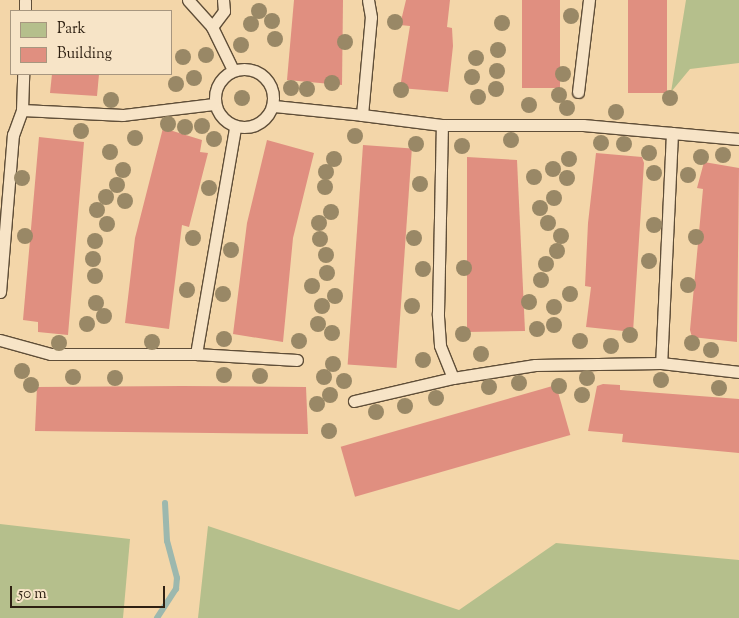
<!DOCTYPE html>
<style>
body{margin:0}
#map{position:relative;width:739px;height:618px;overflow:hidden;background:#f3d6a9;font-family:"Sorts Mill Goudy",serif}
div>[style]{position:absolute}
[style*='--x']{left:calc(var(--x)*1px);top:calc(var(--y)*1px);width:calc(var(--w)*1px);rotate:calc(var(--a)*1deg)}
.green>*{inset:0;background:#b5bf8c}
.stream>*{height:6px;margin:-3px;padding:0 3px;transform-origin:3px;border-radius:3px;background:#9cb8ae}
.building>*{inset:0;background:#e08f80;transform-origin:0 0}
.roads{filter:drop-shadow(1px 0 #5f4e38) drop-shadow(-1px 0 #5f4e38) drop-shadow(0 1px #5f4e38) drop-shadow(0 -1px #5f4e38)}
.service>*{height:11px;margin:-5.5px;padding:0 5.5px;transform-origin:5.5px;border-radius:5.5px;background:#f7e4c7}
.service>.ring{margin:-5.5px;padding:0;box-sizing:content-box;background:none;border:11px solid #f7e4c7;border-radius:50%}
.trees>*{width:16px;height:16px;margin:-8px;border-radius:50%;background:#986}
span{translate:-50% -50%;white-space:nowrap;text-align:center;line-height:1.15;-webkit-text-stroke:4.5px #f7e4c7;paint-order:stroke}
.legend{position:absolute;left:10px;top:10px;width:162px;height:65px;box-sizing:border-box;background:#f7e4c7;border:1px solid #a7967f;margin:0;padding:6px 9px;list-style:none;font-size:15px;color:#2e2012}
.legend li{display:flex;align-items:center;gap:10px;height:25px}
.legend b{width:25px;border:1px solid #a7967f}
.scale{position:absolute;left:10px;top:586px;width:155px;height:22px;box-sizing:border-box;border:2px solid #2e2012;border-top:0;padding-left:6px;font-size:15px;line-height:18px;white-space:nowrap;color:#2e2012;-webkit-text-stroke:4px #f7e4c7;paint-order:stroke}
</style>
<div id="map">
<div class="green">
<i style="clip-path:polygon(686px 0,739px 0,739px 63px,690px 69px,671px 92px)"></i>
<i style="clip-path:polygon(0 524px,130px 539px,123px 618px,0 618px)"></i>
<i style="clip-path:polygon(208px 526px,459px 610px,556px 543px,739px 560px,739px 618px,198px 618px)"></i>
</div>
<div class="stream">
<i style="--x:157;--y:618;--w:35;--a:-57"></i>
<i style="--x:176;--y:589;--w:11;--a:-85"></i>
<i style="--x:177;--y:578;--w:38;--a:-105"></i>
<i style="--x:167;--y:541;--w:38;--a:-93"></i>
</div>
<div class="building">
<i style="clip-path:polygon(294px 0,343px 0,342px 85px,287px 80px)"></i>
<i style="clip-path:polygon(406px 0,450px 0,447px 27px,452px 28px,453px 46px,448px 92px,400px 88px,410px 26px,400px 25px)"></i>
<i style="left:522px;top:0;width:38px;height:88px"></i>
<i style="left:628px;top:0;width:39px;height:93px"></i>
<i style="clip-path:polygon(52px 74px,99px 74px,97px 96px,50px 93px)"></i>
<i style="clip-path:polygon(163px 128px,202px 140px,200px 152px,208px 153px,189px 227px,182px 225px,169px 329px,125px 323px,135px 238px)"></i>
<i style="clip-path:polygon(39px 137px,84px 142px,68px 335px,38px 332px,38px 322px,23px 320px)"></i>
<i style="clip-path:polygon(267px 140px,314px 153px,293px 238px,283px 342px,233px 334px,247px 223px)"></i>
<i style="left:363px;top:145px;width:49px;height:220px;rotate:4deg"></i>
<i style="clip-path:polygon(596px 153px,642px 157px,644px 163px,633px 332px,586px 327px,591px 287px,585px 286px,588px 223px)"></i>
<i style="clip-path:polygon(467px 157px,517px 160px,525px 331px,467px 332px)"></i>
<i style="clip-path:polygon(704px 162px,739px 168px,737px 342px,692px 337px,690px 330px,703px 189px,697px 188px)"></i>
<i style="clip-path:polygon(603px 384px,620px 385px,620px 390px,739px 399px,739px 453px,622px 442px,623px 434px,588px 431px,597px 386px)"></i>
<i style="left:556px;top:385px;width:52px;height:224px;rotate:74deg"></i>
<i style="clip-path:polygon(182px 386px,306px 387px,308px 434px,35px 431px,37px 387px)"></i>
</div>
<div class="roads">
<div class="service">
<i style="--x:188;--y:0;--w:36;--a:48"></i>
<i style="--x:212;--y:27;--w:20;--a:-53"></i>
<i style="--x:224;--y:11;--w:11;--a:-95"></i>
<i style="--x:25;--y:11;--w:11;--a:-90"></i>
<i style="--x:212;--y:27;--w:48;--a:64"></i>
<i class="ring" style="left:215px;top:69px;width:47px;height:47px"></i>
<i style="--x:578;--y:92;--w:93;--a:-83.2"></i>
<i style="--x:274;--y:106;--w:88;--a:5.8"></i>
<i style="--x:362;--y:115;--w:98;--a:-84.8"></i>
<i style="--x:371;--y:17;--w:17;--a:-100"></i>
<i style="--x:22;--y:110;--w:101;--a:2.8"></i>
<i style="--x:123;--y:115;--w:92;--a:-6.9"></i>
<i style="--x:442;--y:125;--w:141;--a:0"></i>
<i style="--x:583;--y:125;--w:89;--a:5.1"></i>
<i style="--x:672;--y:133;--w:230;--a:92.7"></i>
<i style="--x:661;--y:363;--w:126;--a:179.1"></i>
<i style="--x:535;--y:365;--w:83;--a:171"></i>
<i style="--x:672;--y:133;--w:67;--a:5.1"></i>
<i style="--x:0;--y:292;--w:158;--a:-85.3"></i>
<i style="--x:13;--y:135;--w:27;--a:-70"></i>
<i style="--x:22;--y:110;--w:36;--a:-88"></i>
<i style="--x:0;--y:340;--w:53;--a:15.4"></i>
<i style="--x:51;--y:354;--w:145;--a:0"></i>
<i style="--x:196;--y:354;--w:229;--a:-80.2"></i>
<i style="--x:196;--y:354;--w:101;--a:3.4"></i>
<i style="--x:661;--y:363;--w:79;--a:6.6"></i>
<i style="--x:354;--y:401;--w:102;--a:-13.1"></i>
<i style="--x:453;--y:378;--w:35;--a:-112"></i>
<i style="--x:440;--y:345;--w:32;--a:-94"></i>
<i style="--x:438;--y:313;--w:188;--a:-88.8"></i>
<i style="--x:442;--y:125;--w:81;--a:-172.9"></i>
</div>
</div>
<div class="trees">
<i style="left:259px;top:11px"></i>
<i style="left:571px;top:16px"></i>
<i style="left:272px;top:21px"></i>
<i style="left:395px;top:22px"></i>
<i style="left:502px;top:23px"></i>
<i style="left:251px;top:24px"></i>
<i style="left:275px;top:39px"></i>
<i style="left:345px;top:42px"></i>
<i style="left:241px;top:45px"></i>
<i style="left:498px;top:50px"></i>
<i style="left:206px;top:55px"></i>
<i style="left:183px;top:57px"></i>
<i style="left:476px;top:58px"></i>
<i style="left:497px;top:71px"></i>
<i style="left:563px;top:74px"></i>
<i style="left:472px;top:77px"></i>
<i style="left:194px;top:78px"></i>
<i style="left:332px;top:83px"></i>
<i style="left:176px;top:84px"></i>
<i style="left:291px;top:88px"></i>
<i style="left:307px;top:89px"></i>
<i style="left:496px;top:89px"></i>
<i style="left:401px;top:90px"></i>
<i style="left:559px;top:95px"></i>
<i style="left:478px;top:97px"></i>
<i style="left:242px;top:98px"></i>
<i style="left:670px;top:98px"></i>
<i style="left:111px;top:100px"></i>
<i style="left:529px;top:105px"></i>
<i style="left:567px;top:108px"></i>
<i style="left:616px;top:112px"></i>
<i style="left:168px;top:124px"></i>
<i style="left:202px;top:126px"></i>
<i style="left:185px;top:127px"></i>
<i style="left:81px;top:131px"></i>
<i style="left:355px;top:136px"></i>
<i style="left:135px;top:138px"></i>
<i style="left:214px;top:139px"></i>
<i style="left:511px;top:140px"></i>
<i style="left:601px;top:143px"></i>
<i style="left:416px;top:144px"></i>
<i style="left:624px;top:144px"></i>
<i style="left:462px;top:146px"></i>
<i style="left:110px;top:152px"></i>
<i style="left:649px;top:153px"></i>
<i style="left:723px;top:155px"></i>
<i style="left:701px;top:157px"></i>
<i style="left:334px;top:159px"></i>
<i style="left:569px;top:159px"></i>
<i style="left:553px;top:169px"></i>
<i style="left:123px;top:170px"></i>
<i style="left:326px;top:172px"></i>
<i style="left:654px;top:173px"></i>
<i style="left:688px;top:175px"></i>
<i style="left:534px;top:177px"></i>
<i style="left:22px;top:178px"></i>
<i style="left:567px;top:178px"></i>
<i style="left:420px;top:184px"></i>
<i style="left:117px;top:185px"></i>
<i style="left:325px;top:187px"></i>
<i style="left:209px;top:188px"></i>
<i style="left:106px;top:197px"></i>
<i style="left:554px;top:198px"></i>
<i style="left:125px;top:201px"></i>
<i style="left:540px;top:208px"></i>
<i style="left:97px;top:210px"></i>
<i style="left:331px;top:212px"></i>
<i style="left:319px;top:223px"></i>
<i style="left:548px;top:223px"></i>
<i style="left:107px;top:224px"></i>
<i style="left:654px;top:225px"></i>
<i style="left:25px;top:236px"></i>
<i style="left:561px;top:236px"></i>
<i style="left:696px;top:237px"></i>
<i style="left:193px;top:238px"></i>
<i style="left:414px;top:238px"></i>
<i style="left:320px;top:239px"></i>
<i style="left:95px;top:241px"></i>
<i style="left:231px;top:250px"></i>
<i style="left:557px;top:251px"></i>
<i style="left:326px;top:255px"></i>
<i style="left:93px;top:259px"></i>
<i style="left:649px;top:261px"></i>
<i style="left:546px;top:264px"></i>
<i style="left:464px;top:268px"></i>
<i style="left:423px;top:269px"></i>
<i style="left:327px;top:273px"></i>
<i style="left:95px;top:276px"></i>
<i style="left:541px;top:280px"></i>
<i style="left:688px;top:285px"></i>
<i style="left:312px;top:286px"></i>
<i style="left:187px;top:290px"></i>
<i style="left:223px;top:294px"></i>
<i style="left:570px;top:294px"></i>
<i style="left:335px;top:296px"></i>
<i style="left:529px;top:302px"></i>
<i style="left:96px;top:303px"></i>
<i style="left:322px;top:306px"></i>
<i style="left:412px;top:306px"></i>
<i style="left:554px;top:307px"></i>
<i style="left:104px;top:316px"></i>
<i style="left:87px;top:324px"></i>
<i style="left:318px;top:324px"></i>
<i style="left:554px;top:325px"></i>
<i style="left:537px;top:329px"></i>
<i style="left:332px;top:333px"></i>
<i style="left:463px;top:334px"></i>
<i style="left:630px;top:335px"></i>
<i style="left:224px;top:339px"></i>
<i style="left:299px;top:341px"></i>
<i style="left:580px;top:341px"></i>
<i style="left:152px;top:342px"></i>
<i style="left:59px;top:343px"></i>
<i style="left:692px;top:343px"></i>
<i style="left:611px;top:346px"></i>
<i style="left:711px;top:350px"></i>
<i style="left:481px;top:354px"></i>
<i style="left:423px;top:360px"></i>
<i style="left:333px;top:364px"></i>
<i style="left:22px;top:371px"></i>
<i style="left:224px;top:375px"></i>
<i style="left:260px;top:376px"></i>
<i style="left:73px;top:377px"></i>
<i style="left:324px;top:377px"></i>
<i style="left:115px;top:378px"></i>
<i style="left:587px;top:378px"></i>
<i style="left:661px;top:380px"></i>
<i style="left:344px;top:381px"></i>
<i style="left:519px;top:383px"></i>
<i style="left:31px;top:385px"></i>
<i style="left:559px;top:386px"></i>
<i style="left:489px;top:387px"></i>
<i style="left:719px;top:388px"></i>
<i style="left:330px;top:395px"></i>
<i style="left:582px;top:395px"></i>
<i style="left:436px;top:398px"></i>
<i style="left:317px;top:404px"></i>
<i style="left:405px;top:406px"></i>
<i style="left:376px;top:412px"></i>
<i style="left:329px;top:431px"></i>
</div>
<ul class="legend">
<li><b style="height:14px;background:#b5bf8c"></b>Park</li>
<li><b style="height:14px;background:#e08f80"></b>Building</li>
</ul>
<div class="scale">50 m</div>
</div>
